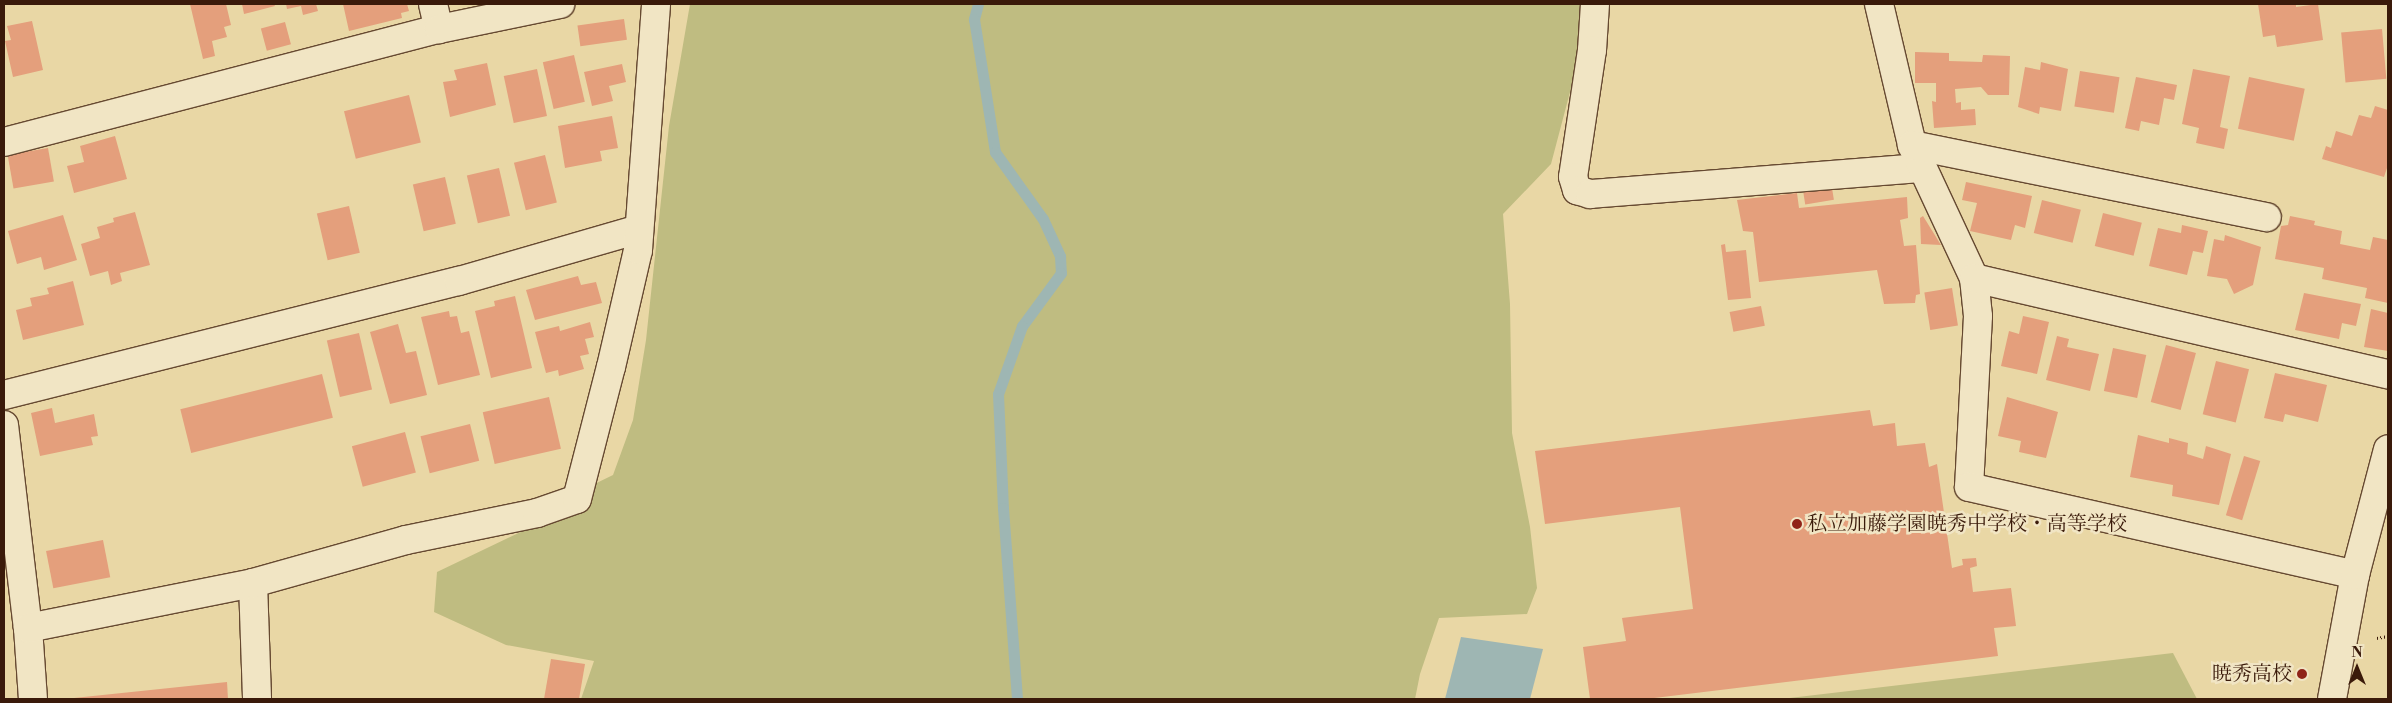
<!DOCTYPE html>
<meta charset="utf-8">
<style>
body{margin:0}
#map{position:relative;width:2392px;height:703px;overflow:hidden;background:#e9d7a5;font-family:"Libre Bodoni","Noto Serif JP",serif}
div>[style]{position:absolute}
[style*='--x']{left:calc(var(--x)*1px);top:calc(var(--y)*1px);width:calc(var(--w)*1px);rotate:calc(var(--a)*1deg)}
.green>*{inset:0;background:#bfbc81}
.water>*{inset:0;background:#9eb6b3}
.stream>*{height:11px;margin:-5.5px;padding:0 5.5px;transform-origin:5.5px;border-radius:5.5px;background:#9eb6b3}
.building>*{inset:0;background:#e49f7c;transform-origin:0 0}
.path>*{height:3px;margin-top:-1.5px;transform-origin:0;background:repeating-linear-gradient(90deg,#3a1a0a 0 1px,transparent 0 3.5px)}
.roads{filter:drop-shadow(1px 0 #664931) drop-shadow(-1px 0 #664931) drop-shadow(0 1px #664931) drop-shadow(0 -1px #664931)}
.street>*{height:28px;margin:-14px;padding:0 14px;transform-origin:14px;border-radius:14px;background:#f1e5c4}
.secondary>*{height:28px;margin:-14px;padding:0 14px;transform-origin:14px;border-radius:14px;background:#f1e5c4}
.dots>*{width:14px;height:14px;translate:-50% -50%;box-sizing:border-box;border:2px solid #f1e5c4;border-radius:50%}
span{translate:-50% -50%;white-space:nowrap;text-align:center;line-height:1.15;-webkit-text-stroke:5px #f1e5c4;paint-order:stroke}
.poi-label{font-size:20px;color:#3a1a0a}
.left{translate:0 -50%;text-align:left}
.right{translate:-100% -50%;text-align:right}
.frame{position:absolute;inset:0;border:5px solid #3a1a0a;pointer-events:none}
.north{position:absolute;left:2332px;top:643px;width:50px;height:50px;-webkit-text-stroke:4px #f1e5c4;paint-order:stroke;rotate:0deg;font-size:14px;font-weight:700;line-height:20px;text-align:center;color:#3a1a0a}
.north::after{content:'';display:block;margin:auto;width:18px;height:22px;background:#3a1a0a;clip-path:polygon(50% 0,100% 100%,50% 72%,0 100%)}
</style>
<div id="map">
<div class="green">
<i style="clip-path:polygon(690px 4px,1584px 4px,1584px 39px,1551px 164px,1503px 214px,1510px 304px,1512px 433px,1530px 527px,1537px 588px,1527px 614px,1439px 618px,1420px 674px,1415px 699px,581px 699px,594px 661px,506px 645px,434px 612px,437px 572px,552px 517px,574px 494px,613px 475px,633px 420px,646px 340px,669px 126px)"></i>
<i style="clip-path:polygon(2173px 653px,2197px 699px,1781px 699px)"></i>
</div>
<div class="water">
<i style="clip-path:polygon(1461px 637px,1543px 649px,1530px 699px,1445px 699px)"></i>
</div>
<div class="stream">
<i style="--x:978;--y:4;--w:16;--a:105"></i>
<i style="--x:974;--y:19;--w:135;--a:81"></i>
<i style="--x:995;--y:152;--w:82;--a:54.4"></i>
<i style="--x:1043;--y:219;--w:41;--a:65.3"></i>
<i style="--x:1060;--y:256;--w:17;--a:87"></i>
<i style="--x:1061;--y:273;--w:66;--a:126.3"></i>
<i style="--x:1022;--y:326;--w:72;--a:109.4"></i>
<i style="--x:998;--y:394;--w:114;--a:87.5"></i>
<i style="--x:1003;--y:508;--w:192;--a:85.8"></i>
</div>
<div class="building">
<i style="clip-path:polygon(190px 4px,226px 4px,231px 25px,224px 27px,227px 37px,212px 41px,215px 56px,203px 59px)"></i>
<i style="clip-path:polygon(242px 4px,274px 4px,275px 6px,244px 14px)"></i>
<i style="clip-path:polygon(286px 4px,316px 4px,318px 11px,303px 15px,301px 6px,287px 9px)"></i>
<i style="clip-path:polygon(343px 4px,407px 4px,409px 11px,401px 13px,402px 18px,349px 31px)"></i>
<i style="clip-path:polygon(2258px 4px,2296px 4px,2296px 7px,2318px 4px,2323px 40px,2277px 47px,2275px 35px,2263px 37px)"></i>
<i style="left:624px;top:19px;width:21px;height:47px;rotate:82deg"></i>
<i style="clip-path:polygon(32px 21px,43px 70px,13px 77px,5px 41px,11px 40px,7px 26px)"></i>
<i style="left:285px;top:22px;width:23px;height:25px;rotate:75deg"></i>
<i style="left:2382px;top:29px;width:50px;height:41px;rotate:85deg"></i>
<i style="clip-path:polygon(1915px 52px,1949px 53px,1949px 61px,1982px 62px,1983px 55px,2010px 56px,2009px 95px,1988px 95px,1981px 87px,1955px 89px,1956px 103px,1961px 102px,1961px 110px,1975px 109px,1976px 125px,1934px 128px,1932px 101px,1936px 102px,1936px 83px,1915px 83px)"></i>
<i style="left:574px;top:55px;width:48px;height:32px;rotate:77deg"></i>
<i style="clip-path:polygon(2041px 62px,2068px 69px,2061px 111px,2040px 107px,2039px 114px,2018px 107px,2025px 67px,2040px 70px)"></i>
<i style="clip-path:polygon(487px 63px,496px 105px,450px 117px,443px 82px,457px 80px,454px 70px)"></i>
<i style="clip-path:polygon(622px 64px,626px 82px,609px 86px,613px 101px,592px 106px,584px 72px)"></i>
<i style="left:537px;top:69px;width:48px;height:34px;rotate:78deg"></i>
<i style="clip-path:polygon(2193px 69px,2230px 76px,2220px 127px,2228px 129px,2224px 149px,2196px 143px,2199px 128px,2182px 124px)"></i>
<i style="left:2080px;top:71px;width:40px;height:36px;rotate:9deg"></i>
<i style="clip-path:polygon(2136px 77px,2177px 85px,2174px 100px,2164px 98px,2159px 125px,2141px 121px,2139px 131px,2125px 128px)"></i>
<i style="left:2249px;top:77px;width:57px;height:53px;rotate:12deg"></i>
<i style="left:409px;top:95px;width:49px;height:67px;rotate:76deg"></i>
<i style="clip-path:polygon(2375px 106px,2388px 110px,2388px 165px,2384px 177px,2322px 159px,2326px 146px,2331px 148px,2336px 131px,2352px 136px,2359px 115px,2371px 118px)"></i>
<i style="clip-path:polygon(612px 116px,618px 148px,600px 151px,602px 161px,565px 168px,558px 126px)"></i>
<i style="clip-path:polygon(115px 136px,127px 179px,74px 193px,67px 166px,84px 162px,80px 146px)"></i>
<i style="left:48px;top:148px;width:34px;height:41px;rotate:80deg"></i>
<i style="left:545px;top:155px;width:49px;height:32px;rotate:76deg"></i>
<i style="left:499px;top:168px;width:49px;height:33px;rotate:77deg"></i>
<i style="left:445px;top:177px;width:48px;height:33px;rotate:77deg"></i>
<i style="clip-path:polygon(1966px 182px,2032px 196px,2025px 228px,2015px 225px,2011px 240px,1970px 231px,1977px 203px,1962px 200px)"></i>
<i style="left:1832px;top:188px;width:12px;height:29px;rotate:81deg"></i>
<i style="clip-path:polygon(1797px 193px,1799px 208px,1907px 197px,1908px 218px,1900px 220px,1904px 246px,1916px 245px,1920px 294px,1916px 295px,1915px 303px,1884px 304px,1877px 270px,1759px 282px,1753px 232px,1743px 231px,1737px 200px)"></i>
<i style="left:2042px;top:200px;width:40px;height:34px;rotate:14deg"></i>
<i style="left:349px;top:206px;width:48px;height:33px;rotate:77deg"></i>
<i style="clip-path:polygon(135px 212px,150px 265px,120px 273px,122px 281px,111px 285px,108px 271px,90px 276px,81px 244px,100px 238px,97px 227px,114px 222px,113px 218px)"></i>
<i style="left:2103px;top:213px;width:40px;height:34px;rotate:14deg"></i>
<i style="clip-path:polygon(63px 215px,77px 260px,44px 270px,41px 257px,17px 264px,8px 231px)"></i>
<i style="clip-path:polygon(1923px 216px,1941px 245px,1921px 244px,1920px 218px)"></i>
<i style="clip-path:polygon(2290px 216px,2315px 221px,2314px 225px,2342px 231px,2340px 244px,2370px 250px,2373px 237px,2388px 240px,2388px 303px,2365px 298px,2367px 288px,2322px 279px,2324px 268px,2275px 259px,2281px 226px,2288px 225px)"></i>
<i style="clip-path:polygon(2182px 225px,2208px 231px,2203px 253px,2193px 251px,2187px 275px,2149px 266px,2158px 228px,2181px 233px)"></i>
<i style="clip-path:polygon(2225px 235px,2261px 247px,2253px 285px,2234px 294px,2227px 279px,2207px 276px,2214px 239px,2224px 241px)"></i>
<i style="clip-path:polygon(1725px 244px,1726px 252px,1746px 250px,1751px 298px,1728px 300px,1721px 245px)"></i>
<i style="clip-path:polygon(578px 276px,581px 285px,596px 282px,602px 303px,535px 320px,526px 290px)"></i>
<i style="clip-path:polygon(73px 281px,84px 325px,23px 340px,16px 310px,32px 306px,30px 298px,49px 294px,47px 288px)"></i>
<i style="left:1952px;top:288px;width:38px;height:28px;rotate:81deg"></i>
<i style="clip-path:polygon(2304px 293px,2361px 304px,2356px 326px,2342px 323px,2339px 339px,2295px 330px)"></i>
<i style="clip-path:polygon(515px 296px,532px 368px,491px 378px,475px 311px,495px 306px,494px 301px)"></i>
<i style="left:1761px;top:306px;width:20px;height:32px;rotate:79deg"></i>
<i style="clip-path:polygon(2371px 309px,2388px 313px,2388px 351px,2364px 347px)"></i>
<i style="clip-path:polygon(449px 311px,450px 317px,457px 316px,461px 333px,469px 331px,480px 375px,438px 385px,421px 317px)"></i>
<i style="clip-path:polygon(2023px 316px,2049px 322px,2037px 374px,2001px 366px,2009px 331px,2019px 334px)"></i>
<i style="clip-path:polygon(590px 322px,594px 337px,585px 339px,589px 354px,580px 356px,584px 369px,559px 376px,558px 370px,546px 373px,535px 332px,559px 326px,560px 331px)"></i>
<i style="clip-path:polygon(398px 324px,406px 353px,416px 351px,427px 395px,390px 404px,370px 332px)"></i>
<i style="left:359px;top:333px;width:58px;height:33px;rotate:77deg"></i>
<i style="clip-path:polygon(2057px 336px,2069px 339px,2067px 347px,2099px 354px,2090px 391px,2046px 380px)"></i>
<i style="left:2166px;top:345px;width:31px;height:59px;rotate:15deg"></i>
<i style="left:2113px;top:348px;width:34px;height:44px;rotate:12deg"></i>
<i style="left:2216px;top:361px;width:34px;height:55px;rotate:14deg"></i>
<i style="clip-path:polygon(2275px 373px,2327px 385px,2318px 422px,2285px 414px,2283px 422px,2264px 418px)"></i>
<i style="left:322px;top:374px;width:45px;height:146px;rotate:76deg"></i>
<i style="left:549px;top:397px;width:53px;height:68px;rotate:77deg"></i>
<i style="clip-path:polygon(2007px 397px,2058px 412px,2046px 458px,2019px 452px,2021px 441px,1998px 436px)"></i>
<i style="clip-path:polygon(52px 408px,55px 423px,94px 414px,98px 436px,91px 437px,93px 445px,40px 456px,31px 413px)"></i>
<i style="clip-path:polygon(1870px 410px,1873px 426px,1895px 423px,1897px 446px,1925px 443px,1929px 467px,1937px 464px,1952px 568px,1963px 565px,1962px 559px,1976px 558px,1977px 566px,1970px 568px,1973px 592px,2011px 588px,2016px 626px,1994px 628px,1998px 656px,1646px 699px,1590px 699px,1583px 647px,1626px 641px,1622px 618px,1693px 609px,1680px 507px,1545px 524px,1535px 451px)"></i>
<i style="left:470px;top:424px;width:38px;height:51px;rotate:76deg"></i>
<i style="left:405px;top:432px;width:42px;height:55px;rotate:75deg"></i>
<i style="clip-path:polygon(2138px 435px,2169px 443px,2169px 438px,2188px 443px,2187px 454px,2203px 459px,2206px 446px,2231px 454px,2219px 505px,2172px 496px,2173px 485px,2130px 477px)"></i>
<i style="left:2244px;top:456px;width:17px;height:62px;rotate:17deg"></i>
<i style="left:103px;top:540px;width:38px;height:58px;rotate:79deg"></i>
<i style="clip-path:polygon(551px 659px,585px 664px,579px 699px,544px 699px)"></i>
<i style="clip-path:polygon(227px 682px,228px 699px,74px 699px,74px 698px)"></i>
</div>
<div class="path">
<i style="--x:2377;--y:638;--w:11;--a:-10"></i>
</div>
<div class="roads">
<div class="street">
<i style="--x:433;--y:4;--w:26;--a:77"></i>
<i style="--x:1595;--y:4;--w:46;--a:93.7"></i>
<i style="--x:1592;--y:50;--w:128;--a:98.5"></i>
<i style="--x:1573;--y:177;--w:14;--a:73"></i>
<i style="--x:1577;--y:190;--w:14;--a:17"></i>
<i style="--x:1590;--y:194;--w:333;--a:-4.5"></i>
<i style="--x:1879;--y:4;--w:145;--a:76.8"></i>
<i style="--x:1912;--y:145;--w:147;--a:65"></i>
<i style="--x:1974;--y:278;--w:38;--a:84"></i>
<i style="--x:1978;--y:316;--w:171;--a:93"></i>
<i style="--x:1969;--y:487;--w:396;--a:12.8"></i>
<i style="--x:4;--y:142;--w:449;--a:-14.6"></i>
<i style="--x:439;--y:29;--w:124;--a:-11.7"></i>
<i style="--x:1912;--y:145;--w:362;--a:11.5"></i>
<i style="--x:1974;--y:278;--w:425;--a:13.1"></i>
<i style="--x:4;--y:395;--w:469;--a:-14.1"></i>
<i style="--x:459;--y:281;--w:187;--a:-16.1"></i>
<i style="--x:4;--y:425;--w:204;--a:83.3"></i>
<i style="--x:28;--y:628;--w:71;--a:86"></i>
<i style="--x:253;--y:583;--w:116;--a:88"></i>
<i style="--x:28;--y:628;--w:229;--a:-11.3"></i>
<i style="--x:253;--y:583;--w:159;--a:-15.7"></i>
<i style="--x:406;--y:540;--w:134;--a:-11.6"></i>
<i style="--x:537;--y:513;--w:42;--a:-19.3"></i>
<i style="--x:577;--y:499;--w:136;--a:-75.6"></i>
<i style="--x:611;--y:367;--w:120;--a:-77"></i>
<i style="--x:638;--y:250;--w:247;--a:-85.8"></i>
</div>
<div class="secondary">
<i style="--x:2332;--y:699;--w:126;--a:-79.5"></i>
<i style="--x:2355;--y:575;--w:130;--a:-75.3"></i>
</div>
</div>
<div class="dots">
<i style="left:1797px;top:524px;background:#8f2418"></i>
<i style="left:2302px;top:674px;background:#8f2418"></i>
</div>
<div class="poi-label">
<span class="left" style="left:1807px;top:524px">私立加藤学園暁秀中学校・高等学校</span>
<span class="right" style="left:2292px;top:674px">暁秀高校</span>
</div>
<div class="frame"></div>
<div class="north">N</div>
</div>
